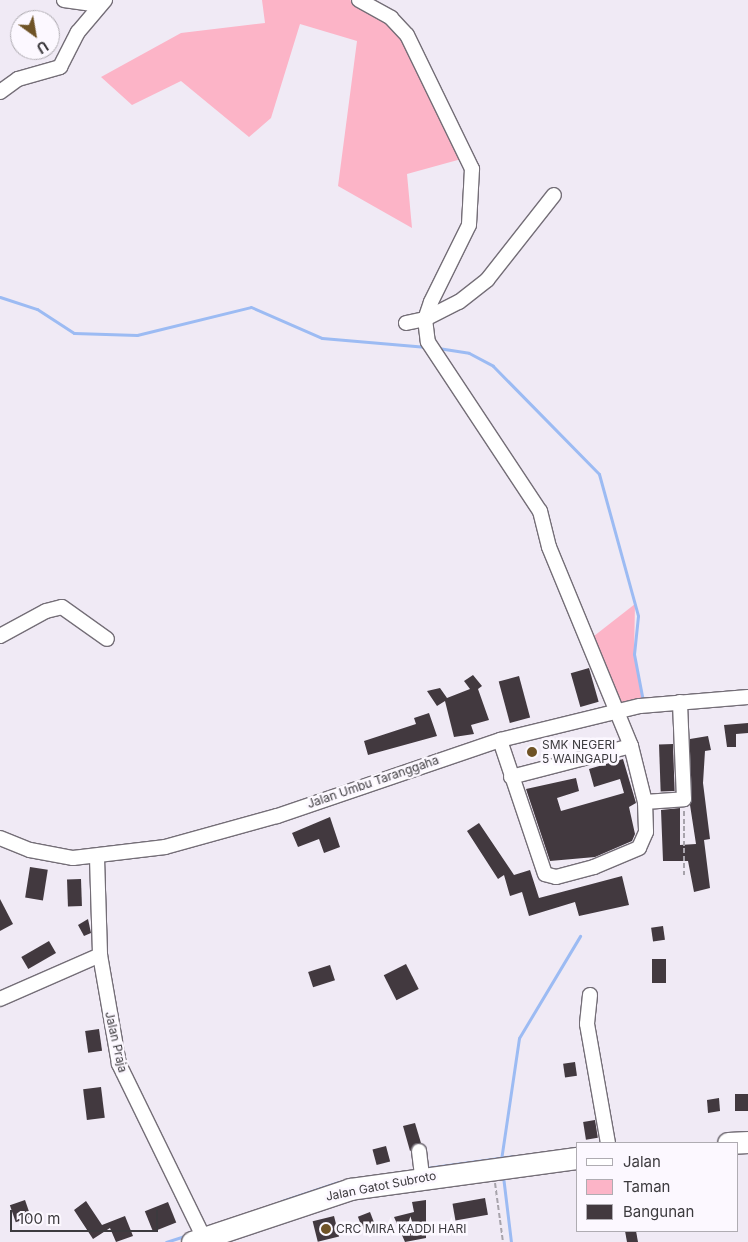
<!DOCTYPE html>
<style>
body{margin:0}
#map{position:relative;width:748px;height:1242px;overflow:hidden;background:#f0eaf5;font-family:Inter,sans-serif}
div>[style]{position:absolute}
[style*='--x']{left:calc(var(--x)*1px);top:calc(var(--y)*1px);width:calc(var(--w)*1px);rotate:calc(var(--a)*1deg)}
.green>*{inset:0;background:#fcb4c7}
.stream>*{height:3px;margin:-1.5px;padding:0 1.5px;transform-origin:1.5px;border-radius:1.5px;background:#9cbbf3}
.building>*{inset:0;background:#42393f;transform-origin:0 0}
.path>*{height:2px;margin-top:-1px;transform-origin:0;background:repeating-linear-gradient(90deg,#a7a3ab 0 5px,transparent 0 7.5px)}
.roads{filter:drop-shadow(1px 0 #746e77) drop-shadow(-1px 0 #746e77) drop-shadow(0 1px #746e77) drop-shadow(0 -1px #746e77)}
.minor>*{height:14px;margin:-7px;padding:0 7px;transform-origin:7px;border-radius:7px;background:#fff}
.highway>*{height:21px;margin:-10.5px;padding:0 10.5px;transform-origin:10.5px;border-radius:10.5px;background:#fff}
.dots>*{width:14px;height:14px;translate:-50% -50%;box-sizing:border-box;border:2px solid #fcf8ff;border-radius:50%}
span{translate:-50% -50%;white-space:nowrap;text-align:center;line-height:1.15;-webkit-text-stroke:5px #fcf8ff;paint-order:stroke}
.poi-label{font-size:12px;color:#3c3a3e}
.left{translate:0 -50%;text-align:left}
.street-label{font-size:12px;color:#3c3a3e}
.legend{position:absolute;left:576px;top:1142px;width:162px;height:90px;box-sizing:border-box;background:#fcf8ff;border:1px solid #afacb2;margin:0;padding:6px 9px;list-style:none;font-size:15px;color:#3c3a3e}
.legend li{display:flex;align-items:center;gap:10px;height:25px}
.legend b{width:25px;border:1px solid #afacb2}
.north{position:absolute;left:10px;top:10px;width:50px;height:50px;box-sizing:border-box;background:#fcf8ff;border:1px solid #afacb2;border-radius:50%;rotate:148deg;font-size:14px;font-weight:700;line-height:20px;text-align:center;color:#3c3a3e}
.north::after{content:'';display:block;margin:auto;width:18px;height:22px;background:#6f5326;clip-path:polygon(50% 0,100% 100%,50% 72%,0 100%)}
.scale{position:absolute;left:10px;top:1210px;width:148px;height:22px;box-sizing:border-box;border:2px solid #3c3a3e;border-top:0;padding-left:6px;font-size:15px;line-height:18px;white-space:nowrap;color:#3c3a3e;-webkit-text-stroke:4px #fcf8ff;paint-order:stroke}
</style>
<div id="map">
<div class="green">
<i style="clip-path:polygon(262px 0,350px 0,403px 34px,465px 158px,407px 174px,412px 228px,338px 186px,357px 41px,300px 24px,271px 118px,249px 137px,181px 81px,132px 105px,101px 77px,181px 33px,265px 23px)"></i>
<i style="clip-path:polygon(635px 604px,634px 654px,644px 705px,619px 710px,594px 636px)"></i>
</div>
<div class="stream">
<i style="--x:0;--y:297;--w:39;--a:18"></i>
<i style="--x:37;--y:309;--w:44;--a:33"></i>
<i style="--x:74;--y:333;--w:63;--a:1.8"></i>
<i style="--x:137;--y:335;--w:117;--a:-13.8"></i>
<i style="--x:251;--y:307;--w:77;--a:23.6"></i>
<i style="--x:322;--y:338;--w:105;--a:4.9"></i>
<i style="--x:438;--y:348;--w:31;--a:9"></i>
<i style="--x:469;--y:353;--w:27;--a:28"></i>
<i style="--x:493;--y:366;--w:151;--a:45.5"></i>
<i style="--x:599;--y:474;--w:147;--a:74.6"></i>
<i style="--x:638;--y:616;--w:38;--a:96"></i>
<i style="--x:634;--y:654;--w:48;--a:79.2"></i>
<i style="--x:501;--y:1160;--w:123;--a:-81.6"></i>
<i style="--x:519;--y:1038;--w:119;--a:-59.1"></i>
<i style="--x:426;--y:1168;--w:89;--a:-7.8"></i>
<i style="--x:503;--y:1176;--w:66;--a:83.1"></i>
<i style="--x:282;--y:1201;--w:59;--a:-18.7"></i>
<i style="--x:166;--y:1242;--w:22;--a:-18"></i>
</div>
<div class="building">
<i style="left:589px;top:668px;width:35px;height:19px;rotate:74deg"></i>
<i style="clip-path:polygon(473px 675px,482px 686px,478px 689px,489px 720px,471px 725px,474px 734px,454px 737px,445px 701px,437px 706px,427px 691px,440px 688px,447px 698px,470px 689px,464px 681px)"></i>
<i style="left:519px;top:676px;width:43px;height:21px;rotate:75deg"></i>
<i style="clip-path:polygon(429px 713px,437px 736px,368px 755px,364px 741px,416px 724px,414px 718px)"></i>
<i style="clip-path:polygon(748px 723px,748px 733px,736px 734px,736px 747px,727px 747px,724px 725px)"></i>
<i style="clip-path:polygon(708px 736px,711px 750px,705px 751px,703px 783px,710px 839px,704px 840px,710px 888px,694px 892px,688px 861px,663px 861px,661px 810px,680px 808px,680px 845px,696px 844px,690px 805px,690px 739px)"></i>
<i style="left:673px;top:744px;width:47px;height:14px;rotate:88deg"></i>
<i style="clip-path:polygon(623px 759px,636px 803px,629px 807px,635px 834px,632px 841px,595px 857px,550px 861px,526px 789px,576px 778px,579px 791px,557px 798px,561px 811px,624px 793px,620px 779px,594px 787px,589px 769px)"></i>
<i style="clip-path:polygon(330px 817px,340px 847px,324px 853px,319px 839px,298px 847px,292px 833px)"></i>
<i style="clip-path:polygon(479px 823px,514px 875px,530px 870px,539px 898px,622px 876px,629px 905px,579px 916px,575px 902px,529px 916px,522px 892px,510px 896px,504px 875px,498px 879px,467px 831px)"></i>
<i style="left:30px;top:867px;width:18px;height:31px;rotate:9deg"></i>
<i style="left:81px;top:879px;width:27px;height:14px;rotate:88deg"></i>
<i style="clip-path:polygon(0 899px,13px 924px,0 931px)"></i>
<i style="clip-path:polygon(88px 919px,91px 933px,84px 936px,78px 925px)"></i>
<i style="left:663px;top:926px;width:14px;height:12px;rotate:82deg"></i>
<i style="left:49px;top:941px;width:14px;height:32px;rotate:60deg"></i>
<i style="left:652px;top:959px;width:14px;height:24px"></i>
<i style="left:406px;top:964px;width:28px;height:25px;rotate:63deg"></i>
<i style="left:330px;top:965px;width:16px;height:23px;rotate:72deg"></i>
<i style="left:99px;top:1029px;width:22px;height:14px;rotate:82deg"></i>
<i style="left:575px;top:1062px;width:14px;height:12px;rotate:82deg"></i>
<i style="left:101px;top:1087px;width:31px;height:18px;rotate:83deg"></i>
<i style="left:735px;top:1094px;width:13px;height:17px"></i>
<i style="clip-path:polygon(719px 1098px,720px 1111px,708px 1113px,707px 1100px)"></i>
<i style="left:595px;top:1120px;width:18px;height:12px;rotate:81deg"></i>
<i style="clip-path:polygon(415px 1123px,421px 1143px,410px 1151px,403px 1126px)"></i>
<i style="left:386px;top:1146px;width:16px;height:14px;rotate:75deg"></i>
<i style="left:485px;top:1198px;width:17px;height:33px;rotate:80deg"></i>
<i style="left:25px;top:1200px;width:18px;height:16px;rotate:71deg"></i>
<i style="clip-path:polygon(426px 1200px,426px 1238px,405px 1242px,394px 1217px,414px 1212px,412px 1202px)"></i>
<i style="clip-path:polygon(86px 1201px,102px 1225px,125px 1216px,133px 1236px,116px 1242px,110px 1228px,93px 1239px,74px 1210px)"></i>
<i style="left:168px;top:1202px;width:22px;height:25px;rotate:68deg"></i>
<i style="left:370px;top:1212px;width:14px;height:13px;rotate:69deg"></i>
<i style="left:334px;top:1216px;width:21px;height:22px;rotate:76deg"></i>
<i style="clip-path:polygon(625px 1231px,636px 1231px,638px 1242px,627px 1242px)"></i>
</div>
<div class="path">
<i style="--x:684;--y:811;--w:64;--a:90"></i>
<i style="--x:495;--y:1183;--w:60;--a:82.3"></i>
</div>
<div class="roads">
<div class="minor">
<i style="--x:64;--y:0;--w:36;--a:8"></i>
<i style="--x:359;--y:0;--w:37;--a:29"></i>
<i style="--x:391;--y:18;--w:23;--a:47"></i>
<i style="--x:407;--y:35;--w:149;--a:64.1"></i>
<i style="--x:472;--y:169;--w:56;--a:93.1"></i>
<i style="--x:469;--y:225;--w:86;--a:116.3"></i>
<i style="--x:431;--y:302;--w:18;--a:109"></i>
<i style="--x:425;--y:319;--w:23;--a:83"></i>
<i style="--x:428;--y:342;--w:203;--a:56.5"></i>
<i style="--x:540;--y:511;--w:37;--a:76"></i>
<i style="--x:549;--y:547;--w:215;--a:67.6"></i>
<i style="--x:631;--y:746;--w:58;--a:76"></i>
<i style="--x:645;--y:802;--w:30;--a:88"></i>
<i style="--x:646;--y:832;--w:17;--a:114"></i>
<i style="--x:639;--y:848;--w:49;--a:157.1"></i>
<i style="--x:594;--y:867;--w:39;--a:165"></i>
<i style="--x:556;--y:877;--w:11;--a:-165"></i>
<i style="--x:545;--y:874;--w:141;--a:-108.6"></i>
<i style="--x:0;--y:92;--w:22;--a:-36"></i>
<i style="--x:18;--y:79;--w:44;--a:-15.9"></i>
<i style="--x:60;--y:67;--w:39;--a:-63"></i>
<i style="--x:78;--y:32;--w:42;--a:-49.8"></i>
<i style="--x:406;--y:323;--w:19;--a:-12"></i>
<i style="--x:425;--y:319;--w:38;--a:-27"></i>
<i style="--x:459;--y:302;--w:36;--a:-38"></i>
<i style="--x:487;--y:280;--w:108;--a:-51.8"></i>
<i style="--x:0;--y:636;--w:52;--a:-28.5"></i>
<i style="--x:46;--y:611;--w:16;--a:-14"></i>
<i style="--x:62;--y:607;--w:55;--a:35.4"></i>
<i style="--x:511;--y:777;--w:124;--a:-14.5"></i>
<i style="--x:645;--y:802;--w:39;--a:-4"></i>
<i style="--x:684;--y:799;--w:97;--a:-92.4"></i>
<i style="--x:0;--y:838;--w:32;--a:22"></i>
<i style="--x:30;--y:850;--w:44;--a:10.5"></i>
<i style="--x:73;--y:858;--w:93;--a:-6.8"></i>
<i style="--x:165;--y:847;--w:116;--a:-15.5"></i>
<i style="--x:277;--y:816;--w:236;--a:-18.8"></i>
<i style="--x:500;--y:740;--w:144;--a:-13.7"></i>
<i style="--x:640;--y:706;--w:108;--a:-4.8"></i>
<i style="--x:97;--y:858;--w:97;--a:88.2"></i>
<i style="--x:100;--y:955;--w:111;--a:80.1"></i>
<i style="--x:119;--y:1064;--w:194;--a:64"></i>
<i style="--x:590;--y:995;--w:29;--a:96"></i>
<i style="--x:587;--y:1024;--w:121;--a:80"></i>
<i style="--x:0;--y:999;--w:109;--a:-23.7"></i>
<i style="--x:419;--y:1151;--w:26;--a:83"></i>
</div>
<div class="highway">
<i style="--x:728;--y:1143;--w:20;--a:-3"></i>
<i style="--x:192;--y:1242;--w:167;--a:-18.5"></i>
<i style="--x:350;--y:1189;--w:229;--a:-7.8"></i>
</div>
</div>
<div class="dots">
<i style="left:532px;top:752px;background:#6f5326"></i>
<i style="left:326px;top:1229px;background:#6f5326"></i>
</div>
<div class="poi-label">
<span class="left" style="left:542px;top:752px">SMK NEGERI<br>5 WAINGAPU</span>
<span class="left" style="left:336px;top:1229px">CRC MIRA KADDI HARI</span>
</div>
<div class="street-label">
<span style="left:373px;top:782px;rotate:-19deg">Jalan Umbu Taranggaha</span>
<span style="left:116px;top:1042px;rotate:77deg">Jalan Praja</span>
<span style="left:381px;top:1186px;rotate:-11deg">Jalan Gatot Subroto</span>
</div>
<ul class="legend">
<li><b style="height:6px;background:#fff"></b>Jalan</li>
<li><b style="height:14px;background:#fcb4c7"></b>Taman</li>
<li><b style="height:14px;background:#42393f"></b>Bangunan</li>
</ul>
<div class="north">U</div>
<div class="scale">100 m</div>
</div>
